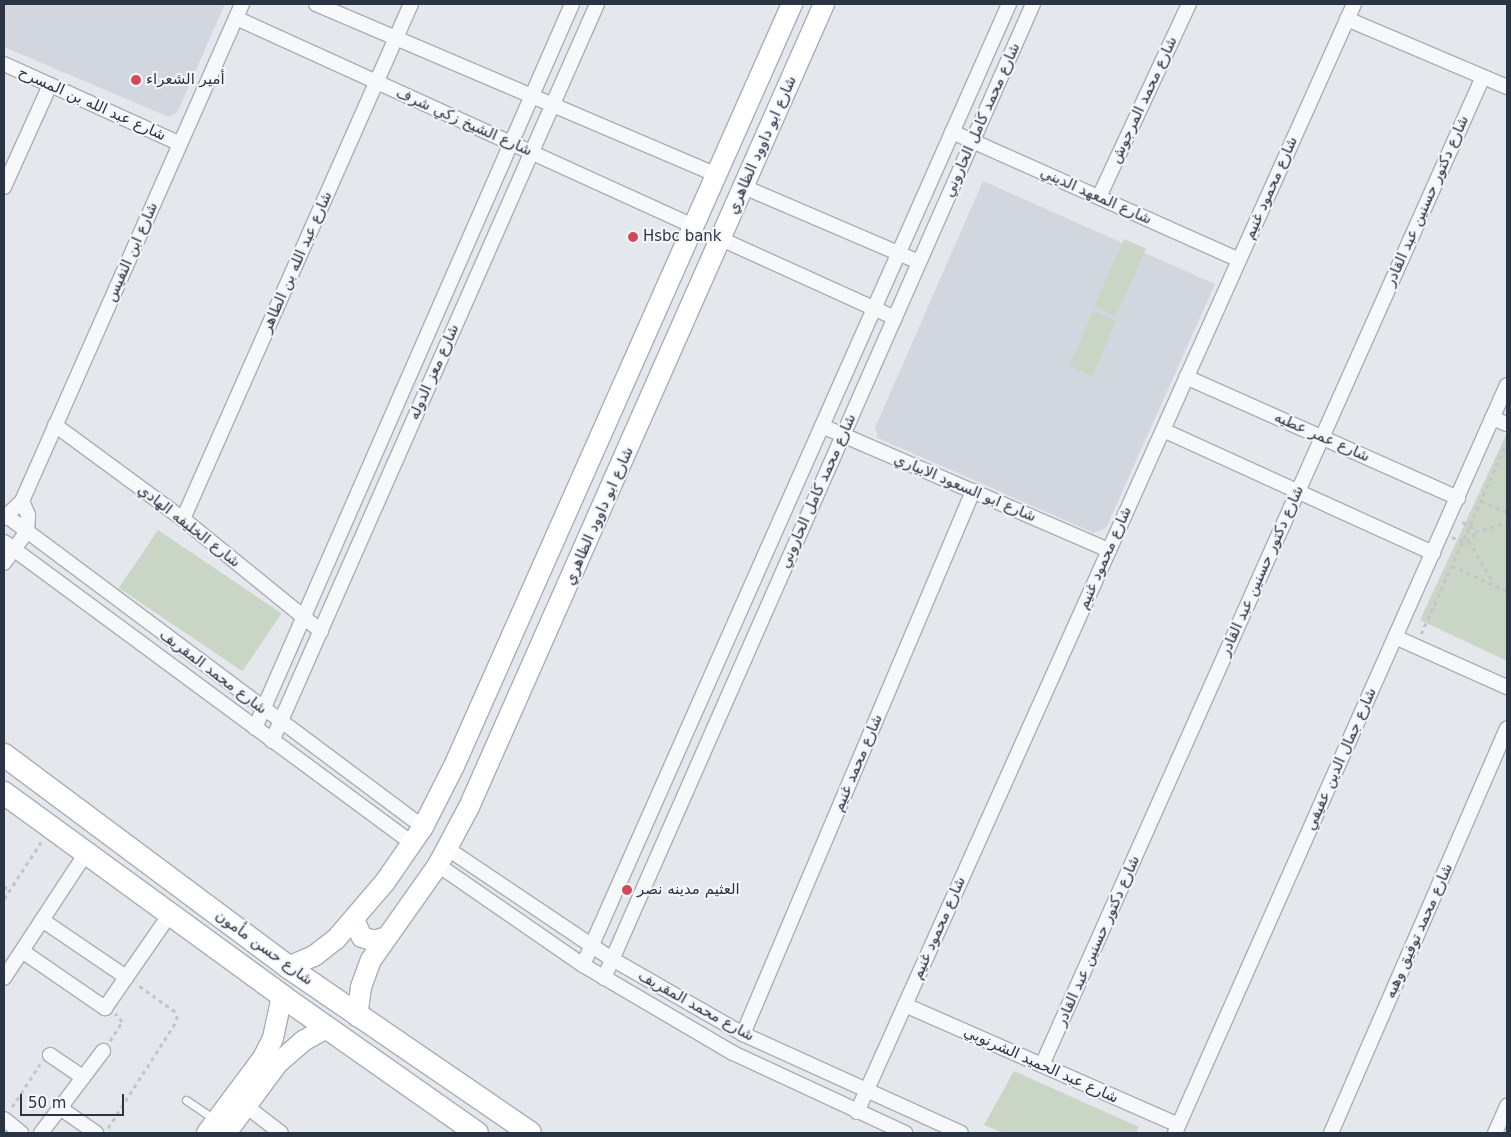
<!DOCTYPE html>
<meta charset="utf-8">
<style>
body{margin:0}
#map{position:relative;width:1511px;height:1137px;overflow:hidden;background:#e4e7ec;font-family:"DejaVu Sans","Noto Naskh Arabic",sans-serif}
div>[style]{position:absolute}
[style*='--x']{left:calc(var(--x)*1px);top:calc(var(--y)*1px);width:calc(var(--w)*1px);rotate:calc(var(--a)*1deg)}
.built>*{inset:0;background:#d2d6de}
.green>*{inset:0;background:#c9d6c5;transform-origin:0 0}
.path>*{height:2.5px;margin-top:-1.25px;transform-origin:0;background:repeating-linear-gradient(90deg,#c2c5cb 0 4px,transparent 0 8px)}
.roads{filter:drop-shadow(1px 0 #a9aeb7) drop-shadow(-1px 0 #a9aeb7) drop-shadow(0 1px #a9aeb7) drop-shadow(0 -1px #a9aeb7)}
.lane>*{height:7px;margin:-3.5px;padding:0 3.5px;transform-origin:3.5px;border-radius:3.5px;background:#f7f8fa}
.street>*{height:14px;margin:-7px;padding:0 7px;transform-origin:7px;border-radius:7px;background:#f7f8fa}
.secondary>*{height:20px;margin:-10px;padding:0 10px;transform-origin:10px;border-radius:10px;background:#fff}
.primary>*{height:22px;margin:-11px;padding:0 11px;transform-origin:11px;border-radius:11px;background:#fff}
.dots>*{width:14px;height:14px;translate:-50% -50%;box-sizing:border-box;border:2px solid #f4f6f9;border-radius:50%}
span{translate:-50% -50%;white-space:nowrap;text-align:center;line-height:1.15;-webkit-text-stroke:4px #f4f6f9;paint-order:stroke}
.poi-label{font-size:15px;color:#2b3445}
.left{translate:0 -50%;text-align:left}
.street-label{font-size:15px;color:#2b3445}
.frame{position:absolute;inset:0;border:5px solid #2b3445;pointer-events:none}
.scale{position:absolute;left:20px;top:1094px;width:104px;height:22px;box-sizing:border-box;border:2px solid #2b3445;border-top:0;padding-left:6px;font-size:15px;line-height:18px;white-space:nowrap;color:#2b3445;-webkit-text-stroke:4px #f4f6f9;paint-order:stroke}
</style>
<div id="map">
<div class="built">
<i style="clip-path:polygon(4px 4px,225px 4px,177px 113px,169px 117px,4px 47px)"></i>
<i style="clip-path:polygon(983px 181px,1215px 284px,1106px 528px,1094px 533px,878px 438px,875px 428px)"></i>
</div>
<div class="green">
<i style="left:1124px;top:239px;width:24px;height:74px;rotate:24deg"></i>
<i style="left:1093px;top:311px;width:25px;height:60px;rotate:23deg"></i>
<i style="clip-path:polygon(1506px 435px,1507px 436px,1507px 661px,1420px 620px)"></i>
<i style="left:158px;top:530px;width:149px;height:70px;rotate:34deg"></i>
<i style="clip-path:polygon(1014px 1071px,1139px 1127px,1136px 1133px,1004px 1133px,984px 1125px)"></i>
</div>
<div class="path">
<i style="--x:1481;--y:501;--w:28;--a:23"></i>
<i style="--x:1475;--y:532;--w:34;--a:-17"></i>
<i style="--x:1452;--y:537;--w:15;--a:20"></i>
<i style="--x:1466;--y:542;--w:9;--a:-32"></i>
<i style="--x:1474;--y:537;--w:9;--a:-96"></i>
<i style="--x:1473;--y:528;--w:13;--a:-153"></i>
<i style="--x:1469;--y:541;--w:49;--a:59.2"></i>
<i style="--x:1452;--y:566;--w:60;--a:24.4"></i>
<i style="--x:1421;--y:634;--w:210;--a:-65.9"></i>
<i style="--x:4;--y:886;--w:6;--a:39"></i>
<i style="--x:4;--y:899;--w:68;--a:-57"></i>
<i style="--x:110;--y:1041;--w:22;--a:-58"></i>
<i style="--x:122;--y:1022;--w:11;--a:-131"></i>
<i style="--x:12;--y:1107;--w:51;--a:-56.9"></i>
<i style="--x:108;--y:1128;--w:128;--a:-57.4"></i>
<i style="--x:177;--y:1020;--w:8;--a:-104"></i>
<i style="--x:175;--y:1012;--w:48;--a:-144.3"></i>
</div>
<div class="roads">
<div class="lane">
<i style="--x:186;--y:1100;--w:34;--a:34"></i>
</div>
<div class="street">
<i style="--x:316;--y:4;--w:435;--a:23.1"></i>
<i style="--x:236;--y:18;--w:502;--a:24.47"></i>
<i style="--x:1347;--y:19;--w:174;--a:23"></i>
<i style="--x:4;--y:64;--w:193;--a:24.4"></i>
<i style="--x:952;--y:132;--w:314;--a:24"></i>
<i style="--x:4;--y:187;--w:112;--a:-65.7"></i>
<i style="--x:744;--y:187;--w:190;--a:23.2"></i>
<i style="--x:1099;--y:197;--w:213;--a:-65"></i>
<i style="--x:721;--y:239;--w:191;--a:24.4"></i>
<i style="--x:1186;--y:377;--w:298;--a:24"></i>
<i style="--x:1492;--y:418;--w:16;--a:22"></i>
<i style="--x:55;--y:425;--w:159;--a:36.3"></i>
<i style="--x:183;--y:519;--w:178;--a:39.1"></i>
<i style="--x:822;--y:426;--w:313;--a:23.4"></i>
<i style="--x:1163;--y:430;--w:297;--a:24.5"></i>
<i style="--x:4;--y:514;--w:523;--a:36.76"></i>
<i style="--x:4;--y:518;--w:25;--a:-43"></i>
<i style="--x:22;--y:501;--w:544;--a:-66.12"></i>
<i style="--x:183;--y:519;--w:563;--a:-66.12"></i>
<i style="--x:4;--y:542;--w:508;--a:36.44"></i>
<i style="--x:4;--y:563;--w:39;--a:-54"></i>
<i style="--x:27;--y:531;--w:16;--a:-86"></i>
<i style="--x:28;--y:515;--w:15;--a:-113"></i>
<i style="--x:1395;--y:637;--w:123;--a:24.1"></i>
<i style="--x:255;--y:728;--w:790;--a:-66.35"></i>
<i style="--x:272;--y:741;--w:805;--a:-66.2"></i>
<i style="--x:448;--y:849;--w:197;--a:33.9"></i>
<i style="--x:612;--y:959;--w:151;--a:29.8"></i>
<i style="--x:743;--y:1034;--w:239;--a:24.4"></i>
<i style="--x:438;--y:865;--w:176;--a:34.6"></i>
<i style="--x:583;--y:965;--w:174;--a:30.4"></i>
<i style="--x:733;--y:1053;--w:190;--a:24.9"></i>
<i style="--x:42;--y:920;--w:102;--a:34.2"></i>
<i style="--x:22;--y:951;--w:101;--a:34.5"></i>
<i style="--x:105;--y:1008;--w:114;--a:-55.3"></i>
<i style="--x:583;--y:965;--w:1051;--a:-66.09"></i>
<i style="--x:4;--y:978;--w:149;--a:-56.7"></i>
<i style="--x:604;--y:978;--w:1064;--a:-66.23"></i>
<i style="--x:905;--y:1005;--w:298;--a:23.7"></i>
<i style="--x:743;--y:1034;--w:590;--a:-67.04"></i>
<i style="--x:50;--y:1055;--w:40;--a:34"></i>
<i style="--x:1042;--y:1065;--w:1082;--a:-65.95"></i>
<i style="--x:246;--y:1106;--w:44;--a:37.6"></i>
<i style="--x:60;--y:1108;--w:44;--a:34.8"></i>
<i style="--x:857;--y:1112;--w:1214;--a:-65.84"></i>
<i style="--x:4;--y:1119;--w:22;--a:39"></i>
<i style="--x:41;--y:1133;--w:103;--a:-52.9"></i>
<i style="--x:1175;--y:1133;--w:818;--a:-66.07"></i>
<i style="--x:1331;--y:1133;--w:441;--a:-66.5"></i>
<i style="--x:1495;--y:1133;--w:30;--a:-66"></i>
</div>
<div class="secondary">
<i style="--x:354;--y:920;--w:19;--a:65"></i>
<i style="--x:362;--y:937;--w:13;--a:18"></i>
<i style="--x:374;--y:941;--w:10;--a:-17"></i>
<i style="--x:288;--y:967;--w:28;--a:-23"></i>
<i style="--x:314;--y:956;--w:28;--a:-38"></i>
<i style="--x:336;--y:939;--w:75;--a:-49.3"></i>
<i style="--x:385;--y:882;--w:67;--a:-55.4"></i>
<i style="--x:423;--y:827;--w:68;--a:-63.1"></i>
<i style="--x:454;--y:766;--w:834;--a:-66.08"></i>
<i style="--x:357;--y:1016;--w:29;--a:-82"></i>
<i style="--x:361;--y:987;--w:29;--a:-70"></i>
<i style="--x:371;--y:960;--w:116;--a:-54.8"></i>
<i style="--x:438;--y:865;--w:66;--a:-61.9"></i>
<i style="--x:469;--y:807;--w:878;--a:-66.15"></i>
<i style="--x:207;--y:1133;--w:94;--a:-53.3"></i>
<i style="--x:263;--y:1058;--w:22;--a:-63"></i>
<i style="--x:273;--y:1038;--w:43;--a:-77.9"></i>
<i style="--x:226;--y:1133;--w:87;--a:-53.4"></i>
<i style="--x:278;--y:1063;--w:33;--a:-41"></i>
<i style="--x:303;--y:1041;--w:26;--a:-29"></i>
</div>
<div class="primary">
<i style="--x:4;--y:755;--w:354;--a:36.7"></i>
<i style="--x:288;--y:967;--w:293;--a:34.4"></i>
<i style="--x:4;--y:793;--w:344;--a:36.1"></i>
<i style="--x:282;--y:996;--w:238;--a:35.1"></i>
</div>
</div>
<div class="dots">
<i style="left:136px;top:80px;background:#d1495b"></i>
<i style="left:633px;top:237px;background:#d1495b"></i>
<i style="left:627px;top:890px;background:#d1495b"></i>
</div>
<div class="poi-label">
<span class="left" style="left:146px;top:80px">أمير الشعراء</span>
<span class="left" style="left:643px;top:237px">Hsbc bank</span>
<span class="left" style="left:637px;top:890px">العثيم مدينه نصر</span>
</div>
<div class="street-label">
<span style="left:1144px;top:100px;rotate:-65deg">شارع محمد المرجوش</span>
<span style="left:92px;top:104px;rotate:24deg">شارع عبد الله بن المسرح</span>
<span style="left:982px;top:120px;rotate:-66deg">شارع محمد كامل الحاروني</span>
<span style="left:464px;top:122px;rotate:24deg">شارع الشيخ زكي شرف</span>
<span style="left:762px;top:145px;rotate:-66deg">شارع ابو داوود الظاهري</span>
<span style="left:1271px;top:188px;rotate:-66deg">شارع محمود غنيم</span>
<span style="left:1096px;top:196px;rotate:24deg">شارع المعهد الديني</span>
<span style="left:1427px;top:201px;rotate:-66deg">شارع دكتور حسنين عبد القادر</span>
<span style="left:132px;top:252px;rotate:-66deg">شارع ابن النفيس</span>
<span style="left:297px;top:262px;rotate:-66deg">شارع عبد الله بن الطاهر</span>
<span style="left:434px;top:372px;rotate:-66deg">شارع معز الدوله</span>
<span style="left:1322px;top:437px;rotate:24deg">شارع عمر عطيه</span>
<span style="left:965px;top:488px;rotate:23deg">شارع ابو السعود الابياري</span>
<span style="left:818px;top:491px;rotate:-66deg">شارع محمد كامل الحاروني</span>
<span style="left:599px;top:516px;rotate:-66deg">شارع ابو داوود الظاهري</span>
<span style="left:189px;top:526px;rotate:38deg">شارع الخليفه الهادي</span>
<span style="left:1105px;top:558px;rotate:-66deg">شارع محمود غنيم</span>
<span style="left:1262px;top:571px;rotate:-66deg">شارع دكتور حسنين عبد القادر</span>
<span style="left:213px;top:672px;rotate:37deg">شارع محمد المقريف</span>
<span style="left:1341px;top:759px;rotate:-66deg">شارع جمال الدين عفيفي</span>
<span style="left:858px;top:763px;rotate:-67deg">شارع محمد غنيم</span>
<span style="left:939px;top:928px;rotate:-66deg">شارع محمود غنيم</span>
<span style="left:1419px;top:931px;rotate:-66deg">شارع محمد توفيق وهبه</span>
<span style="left:1098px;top:941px;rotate:-66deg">شارع دكتور حسنين عبد القادر</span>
<span style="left:264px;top:948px;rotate:36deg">شارع حسن مأمون</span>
<span style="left:696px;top:1006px;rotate:29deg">شارع محمد المقريف</span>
<span style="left:1041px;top:1065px;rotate:24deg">شارع عبد الحميد الشرنوبي</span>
</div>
<div class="frame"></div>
<div class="scale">50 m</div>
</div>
